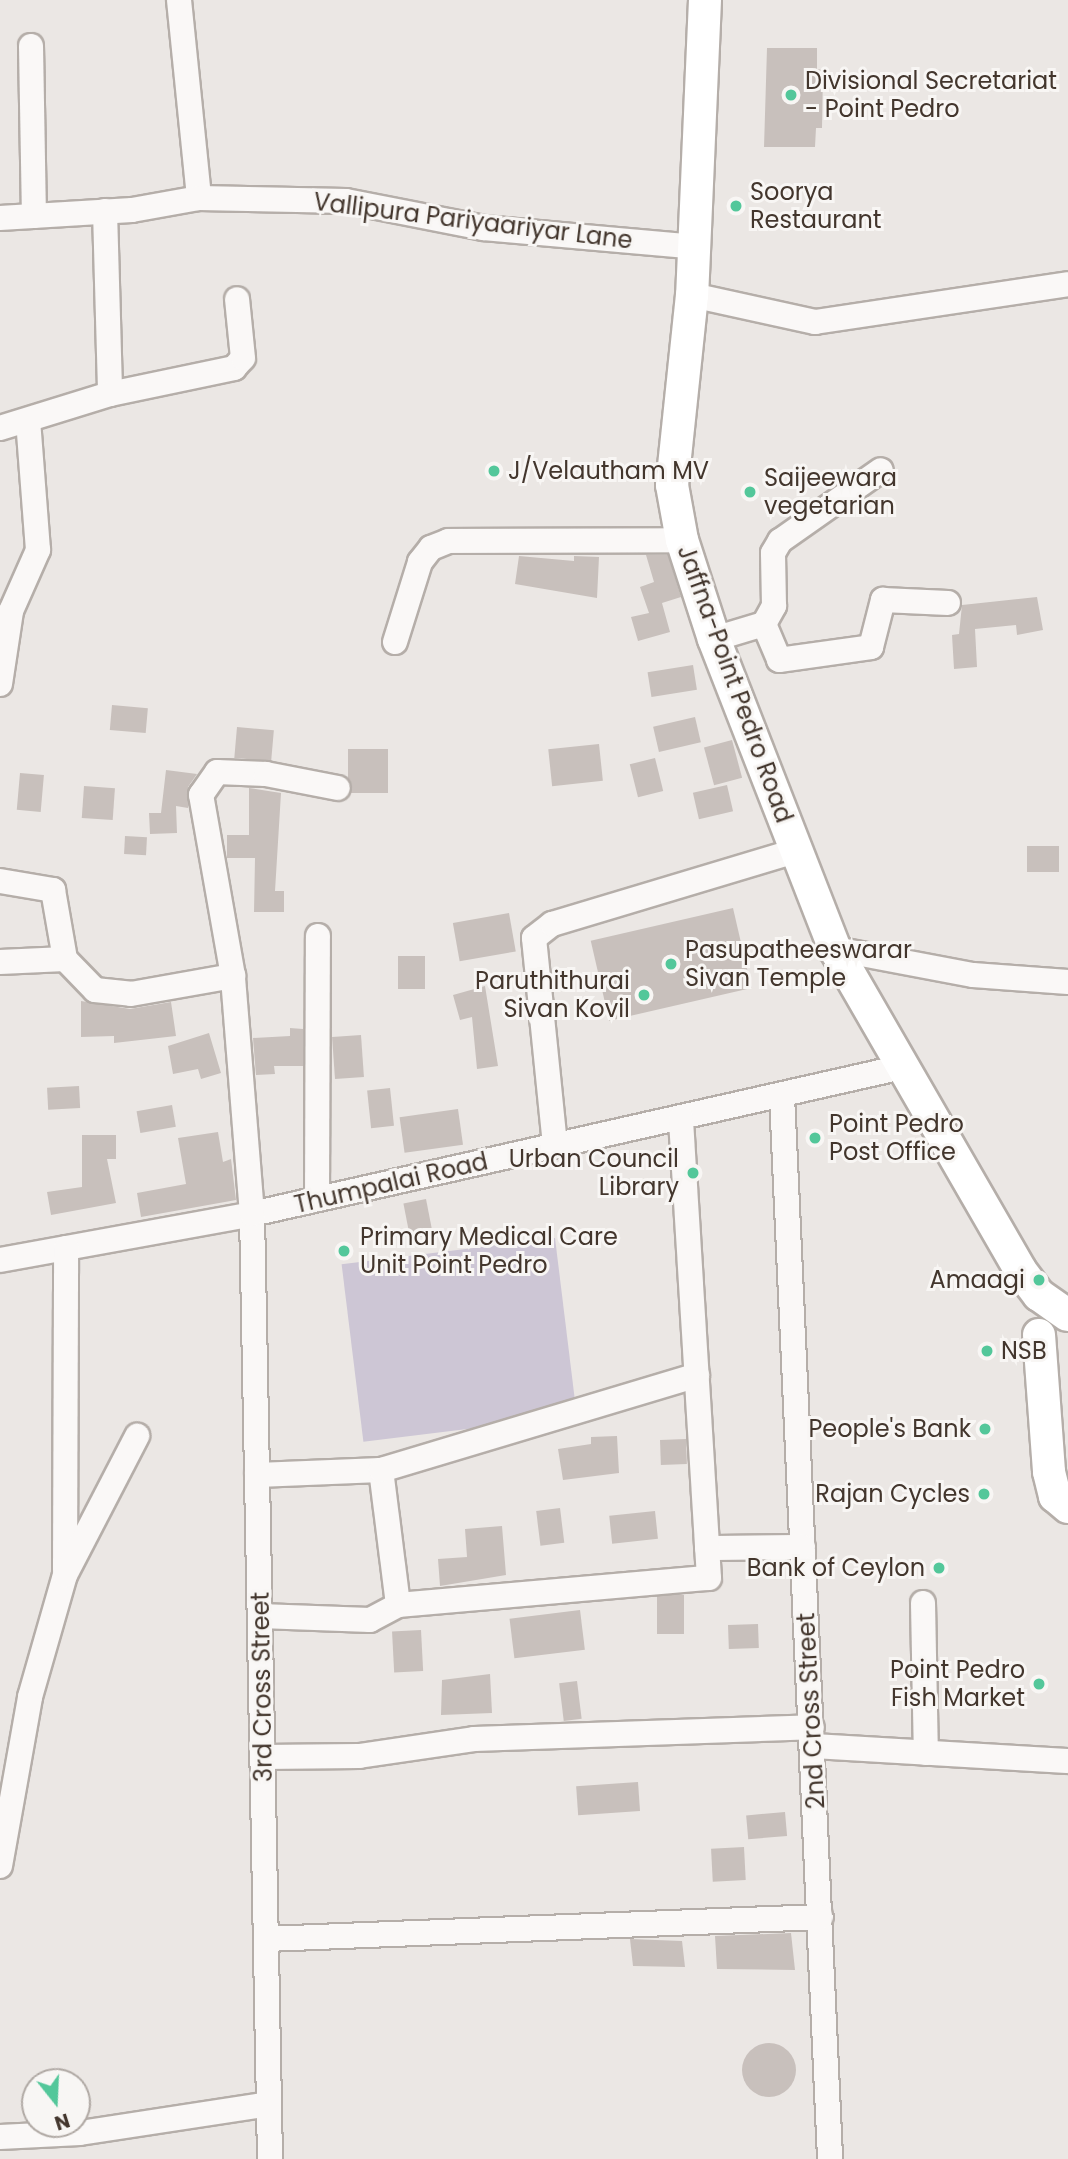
<!DOCTYPE html>
<style>
body{margin:0}
#map{position:relative;width:1068px;height:2159px;overflow:hidden;background:#ebe7e4;font-family:Poppins,sans-serif}
div>[style]{position:absolute}
[style*='--x']{left:calc(var(--x)*1px);top:calc(var(--y)*1px);width:calc(var(--w)*1px);rotate:calc(var(--a)*1deg)}
.green>*{inset:0;background:#cdc6d5;transform-origin:0 0}
.building>*{inset:0;background:#c8c0bc;transform-origin:0 0}
.round{border-radius:50%}
.roads{filter:drop-shadow(2px 0 #b5aea9) drop-shadow(-2px 0 #b5aea9) drop-shadow(0 2px #b5aea9) drop-shadow(0 -2px #b5aea9)}
.minor>*{height:24px;margin:-12px;padding:0 12px;transform-origin:12px;border-radius:12px;background:#faf8f7}
.major>*{height:32px;margin:-16px;padding:0 16px;transform-origin:16px;border-radius:16px;background:#fff}
.dots>*{width:19px;height:19px;translate:-50% -50%;box-sizing:border-box;border:4px solid #f8f6f4;border-radius:50%}
span{translate:-50% -50%;white-space:nowrap;text-align:center;line-height:1.15;-webkit-text-stroke:6px #f8f6f4;paint-order:stroke}
.poi-label{font-size:24px;color:#43362d}
.left{translate:0 -50%;text-align:left}
.right{translate:-100% -50%;text-align:right}
.street-label{font-size:24px;color:#43362d}
.north{position:absolute;left:21px;top:2068px;width:70px;height:70px;box-sizing:border-box;background:#f8f6f4;border:2px solid #b0a9a4;border-radius:50%;rotate:162deg;font-size:19px;font-weight:700;line-height:28px;text-align:center;color:#43362d}
.north::after{content:'';display:block;margin:auto;width:24px;height:32px;background:#53c79a;clip-path:polygon(50% 0,100% 100%,50% 72%,0 100%)}
</style>
<div id="map">
<div class="green">
<i style="left:555px;top:1238px;width:179px;height:215px;rotate:83deg"></i>
</div>
<div class="building">
<i style="clip-path:polygon(767px 48px,817px 48px,817px 69px,823px 70px,822px 128px,816px 128px,815px 147px,764px 147px)"></i>
<i style="clip-path:polygon(646px 555px,668px 555px,681px 597px,662px 603px,670px 632px,638px 641px,631px 617px,649px 613px,640px 587px,654px 582px)"></i>
<i style="clip-path:polygon(519px 556px,574px 561px,574px 556px,599px 557px,597px 598px,515px 584px)"></i>
<i style="clip-path:polygon(1037px 597px,1043px 630px,1017px 635px,1016px 625px,975px 629px,977px 667px,954px 669px,952px 635px,959px 634px,962px 605px)"></i>
<i style="left:693px;top:665px;width:25px;height:46px;rotate:81deg"></i>
<i style="left:112px;top:705px;width:36px;height:25px;rotate:5deg"></i>
<i style="left:695px;top:717px;width:26px;height:43px;rotate:77deg"></i>
<i style="left:237px;top:727px;width:37px;height:31px;rotate:5deg"></i>
<i style="left:732px;top:740px;width:39px;height:29px;rotate:75deg"></i>
<i style="left:599px;top:744px;width:37px;height:51px;rotate:84deg"></i>
<i style="left:348px;top:749px;width:40px;height:44px"></i>
<i style="left:655px;top:758px;width:34px;height:26px;rotate:76deg"></i>
<i style="clip-path:polygon(166px 770px,197px 774px,188px 787px,188px 808px,176px 806px,177px 833px,150px 834px,149px 813px,161px 813px)"></i>
<i style="left:20px;top:773px;width:24px;height:37px;rotate:5deg"></i>
<i style="left:727px;top:785px;width:27px;height:35px;rotate:77deg"></i>
<i style="left:84px;top:786px;width:31px;height:32px;rotate:4deg"></i>
<i style="clip-path:polygon(249px 788px,281px 793px,275px 891px,284px 891px,284px 912px,254px 912px,255px 858px,227px 858px,227px 835px,249px 835px)"></i>
<i style="left:125px;top:836px;width:22px;height:18px;rotate:3deg"></i>
<i style="left:1059px;top:846px;width:26px;height:32px;rotate:90deg"></i>
<i style="left:733px;top:908px;width:82px;height:146px;rotate:77deg"></i>
<i style="left:509px;top:913px;width:39px;height:57px;rotate:80deg"></i>
<i style="left:398px;top:956px;width:27px;height:33px"></i>
<i style="clip-path:polygon(485px 986px,498px 1066px,477px 1069px,472px 1017px,460px 1020px,453px 995px)"></i>
<i style="clip-path:polygon(81px 1001px,130px 1009px,171px 1002px,176px 1036px,114px 1043px,114px 1036px,81px 1037px)"></i>
<i style="clip-path:polygon(290px 1028px,303px 1029px,303px 1066px,274px 1066px,275px 1074px,256px 1075px,253px 1038px,290px 1036px)"></i>
<i style="clip-path:polygon(209px 1033px,221px 1073px,201px 1079px,198px 1069px,173px 1074px,168px 1046px)"></i>
<i style="left:361px;top:1035px;width:42px;height:29px;rotate:86deg"></i>
<i style="left:79px;top:1086px;width:22px;height:32px;rotate:87deg"></i>
<i style="left:390px;top:1088px;width:38px;height:23px;rotate:84deg"></i>
<i style="left:172px;top:1105px;width:22px;height:36px;rotate:80deg"></i>
<i style="left:458px;top:1109px;width:36px;height:59px;rotate:82deg"></i>
<i style="clip-path:polygon(218px 1132px,223px 1162px,231px 1159px,236px 1200px,141px 1217px,137px 1193px,186px 1184px,178px 1138px)"></i>
<i style="clip-path:polygon(82px 1135px,116px 1135px,116px 1159px,107px 1159px,116px 1203px,51px 1215px,47px 1192px,82px 1187px)"></i>
<i style="left:426px;top:1199px;width:36px;height:23px;rotate:79deg"></i>
<i style="clip-path:polygon(617px 1436px,619px 1473px,563px 1480px,558px 1449px,591px 1444px,591px 1437px)"></i>
<i style="left:686px;top:1439px;width:25px;height:26px;rotate:88deg"></i>
<i style="left:560px;top:1508px;width:35px;height:24px;rotate:83deg"></i>
<i style="left:655px;top:1511px;width:28px;height:46px;rotate:84deg"></i>
<i style="clip-path:polygon(502px 1526px,506px 1575px,440px 1586px,438px 1559px,467px 1557px,465px 1529px)"></i>
<i style="left:684px;top:1595px;width:39px;height:27px;rotate:90deg"></i>
<i style="left:580px;top:1610px;width:40px;height:71px;rotate:83deg"></i>
<i style="left:758px;top:1624px;width:24px;height:30px;rotate:88deg"></i>
<i style="left:421px;top:1630px;width:41px;height:29px;rotate:87deg"></i>
<i style="clip-path:polygon(490px 1674px,492px 1713px,441px 1715px,442px 1680px)"></i>
<i style="left:577px;top:1681px;width:38px;height:18px;rotate:83deg"></i>
<i style="left:638px;top:1782px;width:29px;height:62px;rotate:86deg"></i>
<i style="left:785px;top:1812px;width:24px;height:39px;rotate:85deg"></i>
<i style="left:744px;top:1847px;width:33px;height:33px;rotate:87deg"></i>
<i style="clip-path:polygon(791px 1933px,795px 1970px,717px 1969px,715px 1936px)"></i>
<i style="clip-path:polygon(630px 1939px,682px 1941px,685px 1967px,633px 1966px)"></i>
<i class="round" style="left:742px;top:2043px;width:54px;height:54px"></i>
</div>
<div class="roads">
<div class="minor">
<i style="--x:179;--y:0;--w:199;--a:84.2"></i>
<i style="--x:31;--y:46;--w:170;--a:89"></i>
<i style="--x:105;--y:211;--w:183;--a:88.4"></i>
<i style="--x:0;--y:218;--w:132;--a:-3.5"></i>
<i style="--x:132;--y:210;--w:68;--a:-10.2"></i>
<i style="--x:199;--y:198;--w:147;--a:1.2"></i>
<i style="--x:346;--y:201;--w:141;--a:11.1"></i>
<i style="--x:484;--y:228;--w:212;--a:5.1"></i>
<i style="--x:692;--y:295;--w:126;--a:12.4"></i>
<i style="--x:815;--y:322;--w:256;--a:-8.5"></i>
<i style="--x:0;--y:428;--w:115;--a:-17.2"></i>
<i style="--x:110;--y:394;--w:127;--a:-11.8"></i>
<i style="--x:234;--y:368;--w:13;--a:-48"></i>
<i style="--x:243;--y:358;--w:59;--a:-95.8"></i>
<i style="--x:764;--y:624;--w:39;--a:67"></i>
<i style="--x:779;--y:660;--w:93;--a:-8"></i>
<i style="--x:871;--y:647;--w:49;--a:-75.7"></i>
<i style="--x:883;--y:600;--w:65;--a:2.6"></i>
<i style="--x:714;--y:639;--w:52;--a:-16.7"></i>
<i style="--x:764;--y:624;--w:21;--a:-61"></i>
<i style="--x:774;--y:606;--w:53;--a:-91.1"></i>
<i style="--x:773;--y:553;--w:14;--a:-60"></i>
<i style="--x:780;--y:541;--w:123;--a:-35.1"></i>
<i style="--x:395;--y:642;--w:84;--a:-72.6"></i>
<i style="--x:420;--y:562;--w:18;--a:-52"></i>
<i style="--x:431;--y:548;--w:18;--a:-22"></i>
<i style="--x:448;--y:541;--w:234;--a:-0.2"></i>
<i style="--x:0;--y:684;--w:74;--a:-81.4"></i>
<i style="--x:11;--y:611;--w:67;--a:-66.1"></i>
<i style="--x:38;--y:550;--w:129;--a:-94.4"></i>
<i style="--x:0;--y:881;--w:54;--a:9.6"></i>
<i style="--x:53;--y:890;--w:70;--a:80.1"></i>
<i style="--x:65;--y:959;--w:43;--a:45.9"></i>
<i style="--x:95;--y:990;--w:36;--a:6"></i>
<i style="--x:131;--y:994;--w:104;--a:-10"></i>
<i style="--x:835;--y:949;--w:140;--a:10.7"></i>
<i style="--x:973;--y:975;--w:95;--a:4.2"></i>
<i style="--x:0;--y:962;--w:65;--a:-2.6"></i>
<i style="--x:782;--y:1096;--w:1064;--a:87.41"></i>
<i style="--x:555;--y:1145;--w:208;--a:-95.8"></i>
<i style="--x:534;--y:938;--w:23;--a:-38"></i>
<i style="--x:552;--y:924;--w:254;--a:-16.7"></i>
<i style="--x:317;--y:1199;--w:263;--a:-89.8"></i>
<i style="--x:0;--y:1260;--w:256;--a:-10.3"></i>
<i style="--x:252;--y:1214;--w:666;--a:-12.74"></i>
<i style="--x:381;--y:1470;--w:136;--a:82.8"></i>
<i style="--x:257;--y:1475;--w:124;--a:-2.3"></i>
<i style="--x:381;--y:1470;--w:330;--a:-16.7"></i>
<i style="--x:707;--y:1548;--w:96;--a:-0.6"></i>
<i style="--x:65;--y:1570;--w:322;--a:-89.8"></i>
<i style="--x:923;--y:1603;--w:150;--a:88.9"></i>
<i style="--x:260;--y:1616;--w:110;--a:2.1"></i>
<i style="--x:370;--y:1620;--w:32;--a:-28"></i>
<i style="--x:398;--y:1605;--w:312;--a:-5"></i>
<i style="--x:709;--y:1578;--w:461;--a:-93.5"></i>
<i style="--x:813;--y:1746;--w:255;--a:3.4"></i>
<i style="--x:263;--y:1757;--w:96;--a:-0.6"></i>
<i style="--x:359;--y:1756;--w:116;--a:-8.4"></i>
<i style="--x:474;--y:1739;--w:338;--a:-2"></i>
<i style="--x:0;--y:1866;--w:172;--a:-79.9"></i>
<i style="--x:30;--y:1697;--w:127;--a:-74"></i>
<i style="--x:65;--y:1575;--w:157;--a:-62.6"></i>
<i style="--x:266;--y:1939;--w:555;--a:-2.27"></i>
<i style="--x:0;--y:2137;--w:80;--a:-2.9"></i>
<i style="--x:80;--y:2133;--w:191;--a:-8.7"></i>
<i style="--x:270;--y:2159;--w:945;--a:-91.09"></i>
<i style="--x:252;--y:1214;--w:239;--a:-94.6"></i>
<i style="--x:233;--y:976;--w:184;--a:-100"></i>
<i style="--x:201;--y:795;--w:28;--a:-55"></i>
<i style="--x:217;--y:772;--w:49;--a:2.3"></i>
<i style="--x:266;--y:774;--w:73;--a:11"></i>
</div>
<div class="major">
<i style="--x:705;--y:0;--w:295;--a:92.5"></i>
<i style="--x:692;--y:295;--w:191;--a:96"></i>
<i style="--x:672;--y:485;--w:56;--a:79.7"></i>
<i style="--x:682;--y:540;--w:104;--a:72.1"></i>
<i style="--x:714;--y:639;--w:333;--a:68.7"></i>
<i style="--x:835;--y:949;--w:370;--a:60"></i>
<i style="--x:1020;--y:1270;--w:31;--a:53"></i>
<i style="--x:1039;--y:1295;--w:35;--a:35"></i>
<i style="--x:1039;--y:1335;--w:137;--a:85.8"></i>
<i style="--x:1049;--y:1472;--w:25;--a:76"></i>
<i style="--x:1055;--y:1496;--w:17;--a:40"></i>
</div>
</div>
<div class="dots">
<i style="left:791px;top:95px;background:#53c79a"></i>
<i style="left:736px;top:206px;background:#53c79a"></i>
<i style="left:494px;top:471px;background:#53c79a"></i>
<i style="left:750px;top:492px;background:#53c79a"></i>
<i style="left:671px;top:964px;background:#53c79a"></i>
<i style="left:644px;top:995px;background:#53c79a"></i>
<i style="left:815px;top:1138px;background:#53c79a"></i>
<i style="left:693px;top:1173px;background:#53c79a"></i>
<i style="left:344px;top:1251px;background:#53c79a"></i>
<i style="left:1039px;top:1280px;background:#53c79a"></i>
<i style="left:987px;top:1351px;background:#53c79a"></i>
<i style="left:985px;top:1429px;background:#53c79a"></i>
<i style="left:984px;top:1494px;background:#53c79a"></i>
<i style="left:939px;top:1568px;background:#53c79a"></i>
<i style="left:1039px;top:1684px;background:#53c79a"></i>
</div>
<div class="poi-label">
<span class="left" style="left:805px;top:95px">Divisional Secretariat<br>- Point Pedro</span>
<span class="left" style="left:750px;top:206px">Soorya<br>Restaurant</span>
<span class="left" style="left:508px;top:471px">J/Velautham MV</span>
<span class="left" style="left:764px;top:492px">Saijeewara<br>vegetarian</span>
<span class="left" style="left:685px;top:964px">Pasupatheeswarar<br>Sivan Temple</span>
<span class="right" style="left:630px;top:995px">Paruthithurai<br>Sivan Kovil</span>
<span class="left" style="left:829px;top:1138px">Point Pedro<br>Post Office</span>
<span class="right" style="left:679px;top:1173px">Urban Council<br>Library</span>
<span class="left" style="left:360px;top:1251px">Primary Medical Care<br>Unit Point Pedro</span>
<span class="right" style="left:1025px;top:1280px">Amaagi</span>
<span class="left" style="left:1001px;top:1351px">NSB</span>
<span class="right" style="left:971px;top:1429px">People's Bank</span>
<span class="right" style="left:970px;top:1494px">Rajan Cycles</span>
<span class="right" style="left:925px;top:1568px">Bank of Ceylon</span>
<span class="right" style="left:1025px;top:1684px">Point Pedro<br>Fish Market</span>
</div>
<div class="street-label">
<span style="left:473px;top:221px;rotate:7deg">Vallipura Pariyaariyar Lane</span>
<span style="left:735px;top:684px;rotate:70deg">Jaffna-Point Pedro Road</span>
<span style="left:391px;top:1183px;rotate:-13deg">Thumpalai Road</span>
<span style="left:262px;top:1687px;rotate:-91deg">3rd Cross Street</span>
<span style="left:811px;top:1711px;rotate:-93deg">2nd Cross Street</span>
</div>
<div class="north">N</div>
</div>
